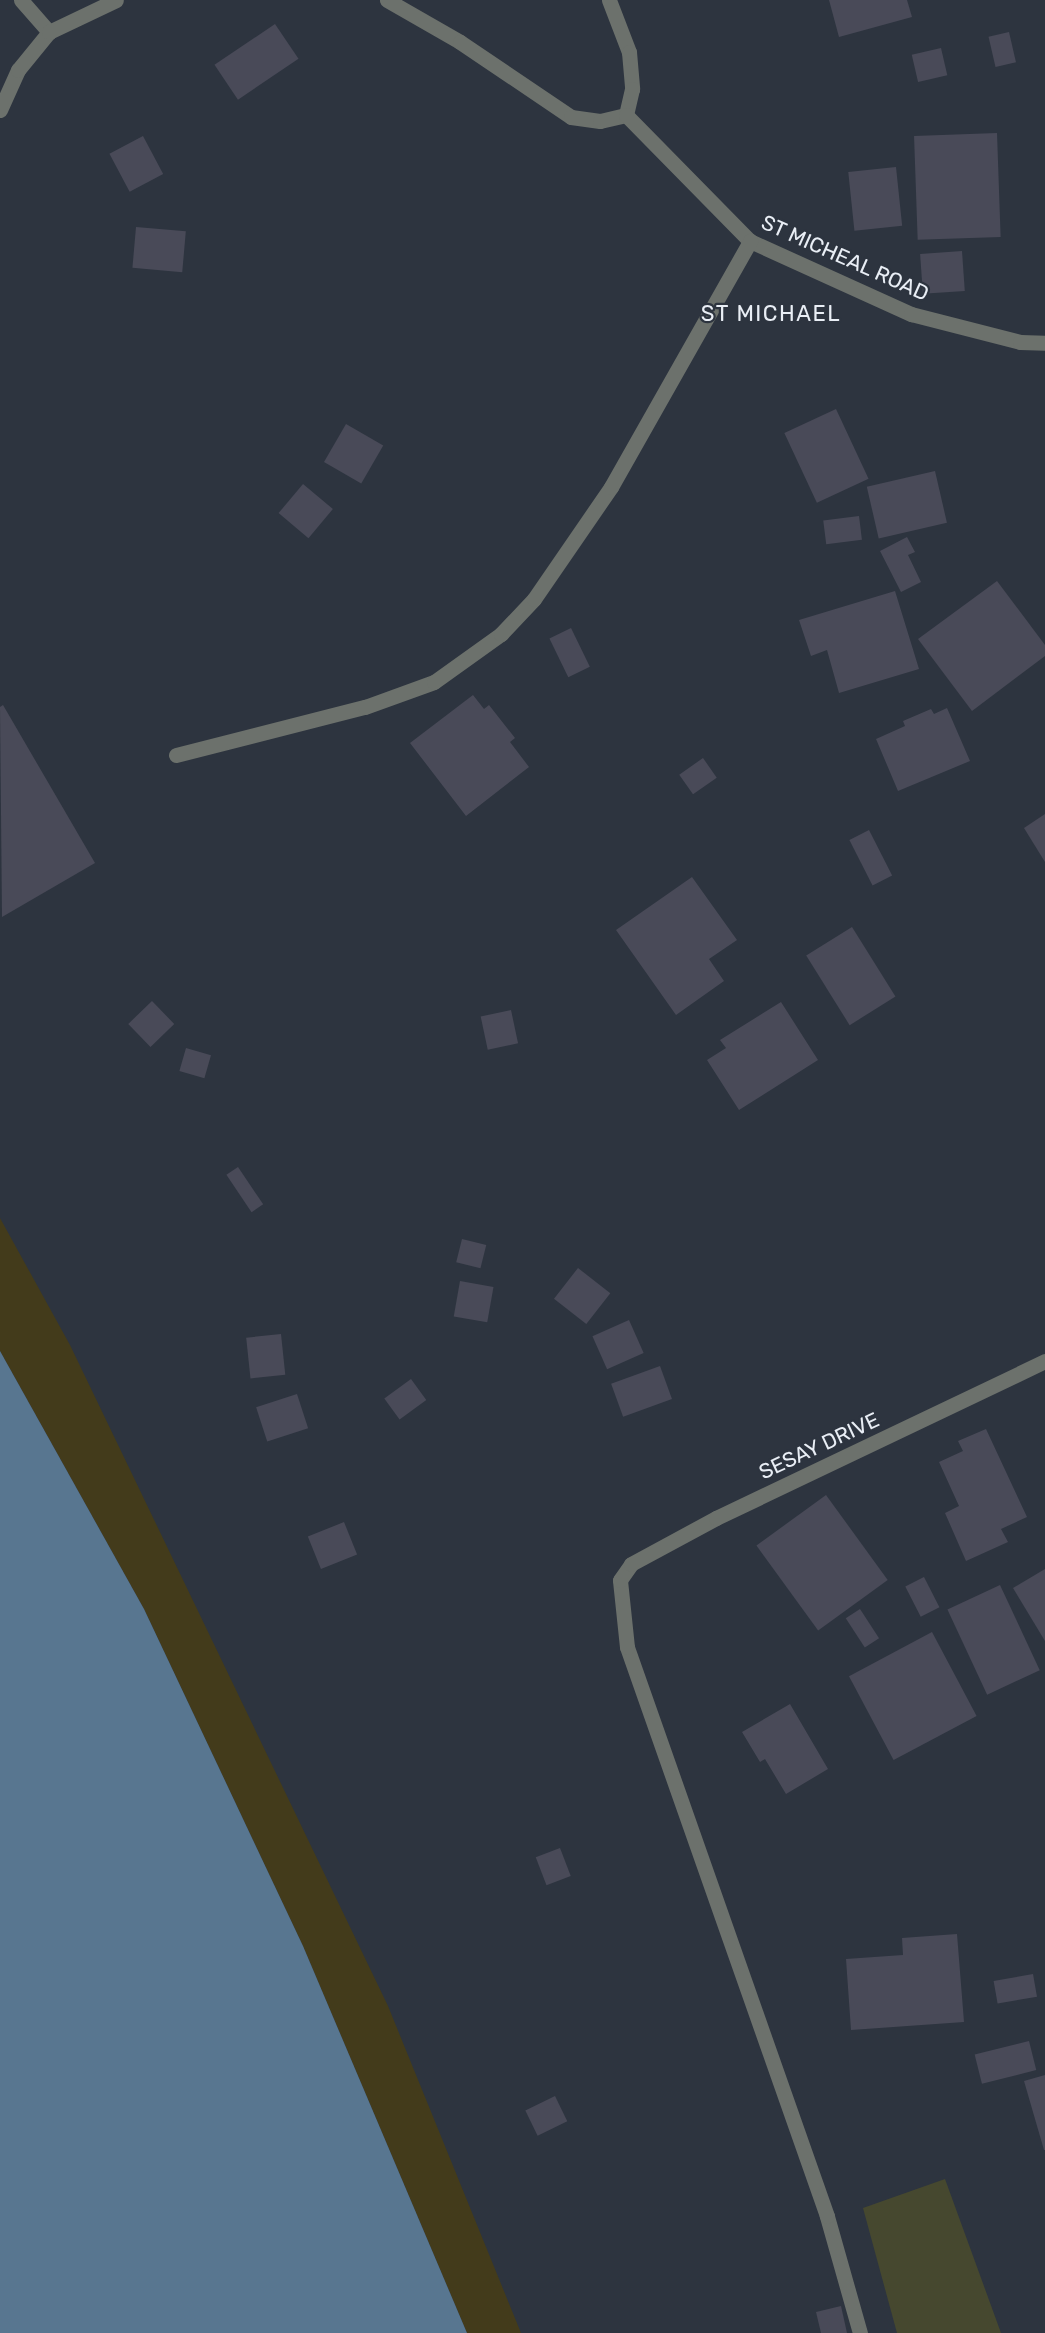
<!DOCTYPE html>
<style>
body{margin:0}
#map{position:relative;width:1045px;height:2333px;overflow:hidden;background:#2d343f;font-family:Rubik,sans-serif}
div>[style]{position:absolute}
[style*='--x']{left:calc(var(--x)*1px);top:calc(var(--y)*1px);width:calc(var(--w)*1px);rotate:calc(var(--a)*1deg)}
.green>*{inset:0;background:#46482f}
.sand>*{inset:0;background:#433b1b}
.water>*{inset:0;background:#587690}
.building>*{inset:0;background:#494a58;transform-origin:0 0}
.street>*{height:15px;margin:-7.5px;padding:0 7.5px;transform-origin:7.5px;border-radius:7.5px;background:#6c716c}
span{translate:-50% -50%;white-space:nowrap;text-align:center;line-height:1.15;-webkit-text-stroke:4.5px #2d343f;paint-order:stroke}
.street-label{font-size:21px;color:#e9eef5}
.neighbourhood-label{font-size:22px;color:#e9eef5;letter-spacing:1.5px}
</style>
<div id="map">
<div class="green">
<i style="clip-path:polygon(945px 2179px,1001px 2333px,897px 2333px,863px 2208px)"></i>
</div>
<div class="sand">
<i style="clip-path:polygon(0 1218px,70px 1345px,388px 2006px,521px 2333px,467px 2333px,303px 1946px,144px 1609px,0 1351px)"></i>
</div>
<div class="water">
<i style="clip-path:polygon(0 1351px,144px 1609px,303px 1946px,467px 2333px,0 2333px)"></i>
</div>
<div class="building">
<i style="clip-path:polygon(829px 0,907px 0,912px 17px,839px 37px)"></i>
<i style="left:275px;top:24px;width:42px;height:73px;rotate:56deg"></i>
<i style="left:1009px;top:32px;width:31px;height:21px;rotate:77deg"></i>
<i style="left:941px;top:48px;width:28px;height:30px;rotate:77deg"></i>
<i style="left:997px;top:133px;width:104px;height:83px;rotate:88deg"></i>
<i style="left:143px;top:136px;width:43px;height:38px;rotate:62deg"></i>
<i style="left:896px;top:167px;width:59px;height:48px;rotate:84deg"></i>
<i style="left:136px;top:227px;width:50px;height:41px;rotate:5deg"></i>
<i style="left:962px;top:251px;width:40px;height:42px;rotate:86deg"></i>
<i style="left:836px;top:409px;width:77px;height:57px;rotate:65deg"></i>
<i style="left:346px;top:424px;width:43px;height:44px;rotate:30deg"></i>
<i style="left:935px;top:471px;width:53px;height:70px;rotate:77deg"></i>
<i style="left:303px;top:484px;width:39px;height:38px;rotate:40deg"></i>
<i style="left:859px;top:516px;width:24px;height:36px;rotate:83deg"></i>
<i style="clip-path:polygon(907px 537px,915px 552px,908px 555px,921px 582px,901px 592px,880px 551px)"></i>
<i style="clip-path:polygon(997px 581px,1045px 645px,1045px 656px,972px 711px,918px 639px)"></i>
<i style="clip-path:polygon(895px 591px,919px 669px,839px 693px,827px 650px,811px 656px,799px 620px)"></i>
<i style="left:571px;top:628px;width:43px;height:24px;rotate:64deg"></i>
<i style="clip-path:polygon(473px 695px,484px 709px,489px 705px,515px 738px,510px 742px,529px 767px,466px 816px,410px 743px)"></i>
<i style="clip-path:polygon(3px 705px,95px 863px,2px 917px,0 707px)"></i>
<i style="clip-path:polygon(947px 708px,970px 761px,898px 791px,876px 739px,905px 726px,903px 721px,931px 709px,934px 714px)"></i>
<i style="left:703px;top:758px;width:24px;height:29px;rotate:55deg"></i>
<i style="clip-path:polygon(1045px 814px,1045px 862px,1024px 828px)"></i>
<i style="left:869px;top:830px;width:51px;height:22px;rotate:63deg"></i>
<i style="clip-path:polygon(692px 877px,737px 940px,709px 959px,724px 981px,676px 1015px,616px 930px)"></i>
<i style="left:852px;top:927px;width:82px;height:54px;rotate:58deg"></i>
<i style="left:152px;top:1001px;width:32px;height:33px;rotate:46deg"></i>
<i style="clip-path:polygon(781px 1002px,818px 1060px,739px 1110px,707px 1060px,726px 1048px,720px 1040px)"></i>
<i style="left:511px;top:1010px;width:34px;height:31px;rotate:78deg"></i>
<i style="left:186px;top:1048px;width:26px;height:24px;rotate:16deg"></i>
<i style="left:238px;top:1167px;width:45px;height:14px;rotate:56deg"></i>
<i style="left:462px;top:1239px;width:25px;height:24px;rotate:14deg"></i>
<i style="left:578px;top:1268px;width:41px;height:39px;rotate:38deg"></i>
<i style="left:460px;top:1281px;width:34px;height:36px;rotate:10deg"></i>
<i style="left:629px;top:1320px;width:36px;height:40px;rotate:66deg"></i>
<i style="left:281px;top:1334px;width:41px;height:35px;rotate:84deg"></i>
<i style="left:660px;top:1366px;width:35px;height:52px;rotate:70deg"></i>
<i style="left:411px;top:1379px;width:26px;height:33px;rotate:54deg"></i>
<i style="left:297px;top:1394px;width:36px;height:43px;rotate:72deg"></i>
<i style="clip-path:polygon(986px 1429px,1027px 1517px,1001px 1529px,1008px 1542px,966px 1561px,945px 1513px,959px 1506px,939px 1462px,963px 1451px,958px 1441px)"></i>
<i style="left:826px;top:1495px;width:105px;height:86px;rotate:54deg"></i>
<i style="left:344px;top:1522px;width:35px;height:39px;rotate:68deg"></i>
<i style="clip-path:polygon(1045px 1569px,1045px 1641px,1013px 1588px)"></i>
<i style="left:924px;top:1577px;width:34px;height:21px;rotate:63deg"></i>
<i style="left:1000px;top:1585px;width:94px;height:58px;rotate:65deg"></i>
<i style="left:860px;top:1609px;width:35px;height:17px;rotate:57deg"></i>
<i style="left:932px;top:1632px;width:95px;height:94px;rotate:62deg"></i>
<i style="clip-path:polygon(790px 1704px,828px 1769px,786px 1794px,765px 1759px,760px 1762px,742px 1732px)"></i>
<i style="left:560px;top:1848px;width:30px;height:26px;rotate:69deg"></i>
<i style="clip-path:polygon(957px 1934px,964px 2022px,851px 2030px,846px 1959px,903px 1955px,902px 1938px)"></i>
<i style="left:1033px;top:1974px;width:23px;height:40px;rotate:80deg"></i>
<i style="left:1029px;top:2041px;width:30px;height:56px;rotate:76deg"></i>
<i style="clip-path:polygon(1045px 2075px,1045px 2150px,1044px 2150px,1024px 2081px)"></i>
<i style="left:555px;top:2096px;width:28px;height:33px;rotate:64deg"></i>
<i style="clip-path:polygon(841px 2306px,847px 2333px,821px 2333px,816px 2312px)"></i>
</div>
<div class="street">
<i style="--x:21;--y:0;--w:43;--a:48.8"></i>
<i style="--x:387;--y:0;--w:84;--a:29.9"></i>
<i style="--x:460;--y:42;--w:134;--a:34"></i>
<i style="--x:571;--y:117;--w:29;--a:8"></i>
<i style="--x:600;--y:121;--w:27;--a:-13"></i>
<i style="--x:609;--y:0;--w:56;--a:69"></i>
<i style="--x:629;--y:52;--w:37;--a:85"></i>
<i style="--x:632;--y:89;--w:27;--a:103"></i>
<i style="--x:0;--y:110;--w:44;--a:-65.8"></i>
<i style="--x:18;--y:70;--w:49;--a:-50.8"></i>
<i style="--x:49;--y:32;--w:74;--a:-25.5"></i>
<i style="--x:626;--y:115;--w:177;--a:45.5"></i>
<i style="--x:750;--y:241;--w:177;--a:24.4"></i>
<i style="--x:911;--y:314;--w:113;--a:14.4"></i>
<i style="--x:1020;--y:342;--w:25;--a:2"></i>
<i style="--x:176;--y:755;--w:195;--a:-14.3"></i>
<i style="--x:365;--y:707;--w:73;--a:-19.9"></i>
<i style="--x:434;--y:682;--w:82;--a:-35.6"></i>
<i style="--x:501;--y:634;--w:48;--a:-46.7"></i>
<i style="--x:534;--y:599;--w:136;--a:-55.5"></i>
<i style="--x:611;--y:487;--w:283;--a:-60.5"></i>
<i style="--x:860;--y:2333;--w:122;--a:-105.8"></i>
<i style="--x:827;--y:2216;--w:603;--a:-109.37"></i>
<i style="--x:627;--y:1647;--w:67;--a:-96"></i>
<i style="--x:620;--y:1580;--w:19;--a:-55"></i>
<i style="--x:631;--y:1564;--w:97;--a:-28.4"></i>
<i style="--x:716;--y:1518;--w:365;--a:-25.5"></i>
</div>
<div class="street-label">
<span style="left:845px;top:258px;rotate:24deg">ST MICHEAL ROAD</span>
<span style="left:819px;top:1446px;rotate:-25deg">SESAY DRIVE</span>
</div>
<div class="neighbourhood-label">
<span style="left:771px;top:314px">ST MICHAEL</span>
</div>
</div>
